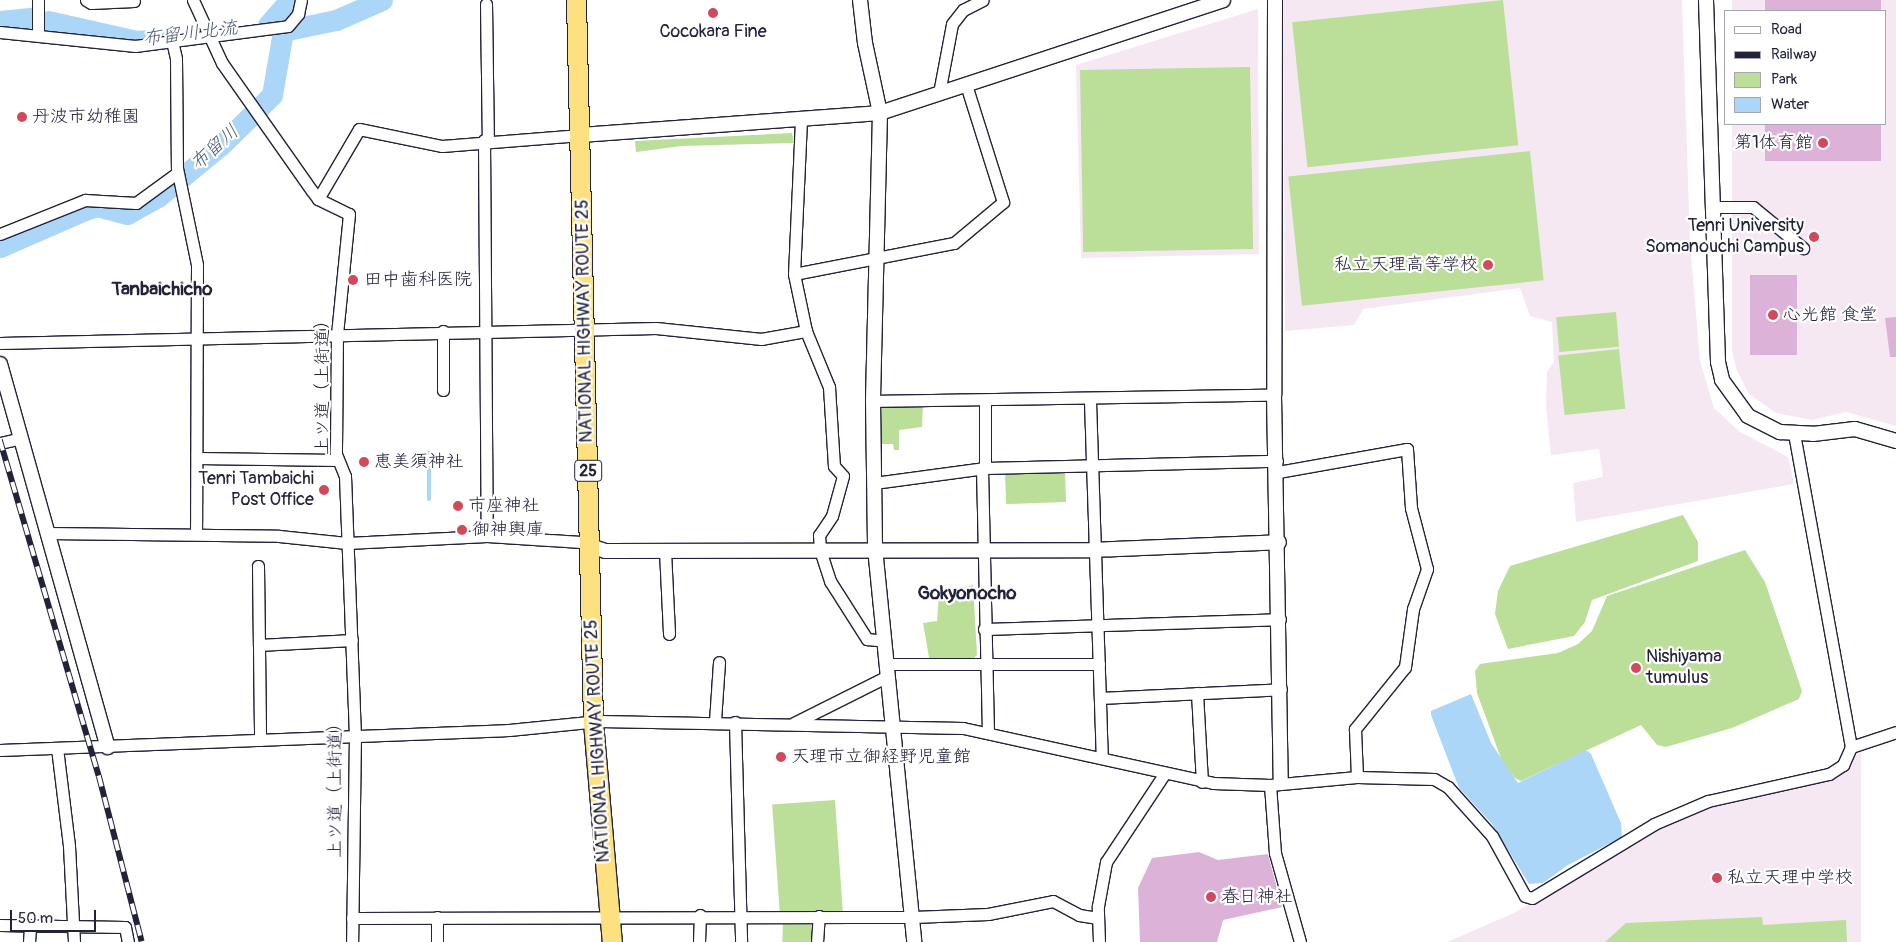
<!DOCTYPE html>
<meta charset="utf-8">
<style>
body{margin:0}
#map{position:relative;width:1896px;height:942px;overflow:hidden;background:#fff;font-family:Pangolin,"Klee One",sans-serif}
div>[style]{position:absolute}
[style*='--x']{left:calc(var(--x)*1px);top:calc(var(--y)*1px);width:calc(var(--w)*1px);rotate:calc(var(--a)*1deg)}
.built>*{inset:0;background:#f5e8f3}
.green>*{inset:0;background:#bbde98;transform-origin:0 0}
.water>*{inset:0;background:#acd6f7}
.stream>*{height:4px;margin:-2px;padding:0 2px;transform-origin:2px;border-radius:2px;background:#acd6f7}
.river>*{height:21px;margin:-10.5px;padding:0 10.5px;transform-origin:10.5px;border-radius:10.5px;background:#acd6f7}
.building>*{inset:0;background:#ddb2d8;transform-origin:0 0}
.roads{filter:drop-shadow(1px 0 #22223b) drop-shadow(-1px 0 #22223b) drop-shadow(0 1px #22223b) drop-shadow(0 -1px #22223b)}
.minor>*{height:11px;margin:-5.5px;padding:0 5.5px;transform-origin:5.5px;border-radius:5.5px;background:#fff}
.tertiary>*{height:14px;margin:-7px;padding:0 7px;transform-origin:7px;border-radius:7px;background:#fff}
.trunk>*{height:19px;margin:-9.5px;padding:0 9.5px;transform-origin:9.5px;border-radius:9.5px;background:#fde080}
.rail>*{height:5.5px;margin-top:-2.75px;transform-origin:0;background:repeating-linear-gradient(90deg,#fff 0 11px,#22223b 0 22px);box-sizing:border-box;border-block:1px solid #22223b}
.dots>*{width:14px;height:14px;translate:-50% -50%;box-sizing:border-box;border:2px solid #fff;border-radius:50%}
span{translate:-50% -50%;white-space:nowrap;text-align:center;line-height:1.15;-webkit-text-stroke:4.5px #fff;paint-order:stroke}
.shield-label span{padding:1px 4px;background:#fff;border:1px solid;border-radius:4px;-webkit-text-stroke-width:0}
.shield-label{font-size:16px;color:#22223b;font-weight:700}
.poi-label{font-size:18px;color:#22223b}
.left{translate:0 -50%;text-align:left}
.right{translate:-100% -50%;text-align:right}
.street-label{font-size:18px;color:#22223b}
.water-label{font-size:19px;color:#4b5873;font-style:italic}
.neighbourhood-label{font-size:19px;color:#22223b;font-weight:700}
.legend{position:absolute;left:1724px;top:10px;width:162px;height:115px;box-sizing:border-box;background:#fff;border:1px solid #a7a7b1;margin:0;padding:6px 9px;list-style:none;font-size:15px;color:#22223b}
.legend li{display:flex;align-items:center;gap:10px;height:25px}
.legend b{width:25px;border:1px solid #a7a7b1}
.scale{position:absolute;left:10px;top:910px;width:86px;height:22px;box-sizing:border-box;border:2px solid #22223b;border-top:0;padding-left:6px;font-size:15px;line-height:18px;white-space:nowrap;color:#22223b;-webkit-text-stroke:4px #fff;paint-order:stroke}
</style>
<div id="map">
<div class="built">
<i style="clip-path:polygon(1283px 0,1682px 0,1690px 241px,1700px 361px,1714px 408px,1740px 432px,1788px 457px,1794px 484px,1576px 522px,1573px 483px,1603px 477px,1599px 449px,1551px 455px,1546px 407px,1547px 372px,1554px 362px,1552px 322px,1530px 316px,1520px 288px,1363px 309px,1354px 325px,1285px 331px)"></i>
<i style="clip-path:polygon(1732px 0,1896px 0,1896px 426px,1846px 412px,1812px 420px,1776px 413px,1749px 394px,1737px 371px,1732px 350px,1732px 124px,1885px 124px,1885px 11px,1732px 11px)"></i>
<i style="clip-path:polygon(1258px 9px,1259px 254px,1081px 258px,1076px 65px)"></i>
<i style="clip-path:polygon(1861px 751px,1861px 942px,1447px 942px,1514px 913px,1632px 843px,1706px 807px,1835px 776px)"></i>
</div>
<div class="green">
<i style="left:1503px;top:0;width:146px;height:212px;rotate:84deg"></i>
<i style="left:1250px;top:67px;width:182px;height:170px;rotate:89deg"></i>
<i style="clip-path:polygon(792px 133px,794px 143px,682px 146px,636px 152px,635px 141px)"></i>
<i style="left:1530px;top:151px;width:130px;height:243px;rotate:84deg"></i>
<i style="left:1616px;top:312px;width:35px;height:60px;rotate:85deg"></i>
<i style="left:1619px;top:349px;width:60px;height:61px;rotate:84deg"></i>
<i style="clip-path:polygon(923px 403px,922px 427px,899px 430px,899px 450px,894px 450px,893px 444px,876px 444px,876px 404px)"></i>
<i style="left:1065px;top:471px;width:31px;height:60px;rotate:88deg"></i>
<i style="clip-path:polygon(1683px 515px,1698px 542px,1698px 561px,1592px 600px,1585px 622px,1574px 636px,1508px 649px,1495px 614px,1498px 591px,1510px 566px)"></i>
<i style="clip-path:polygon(1745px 550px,1765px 582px,1802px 691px,1799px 699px,1732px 728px,1666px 747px,1657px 745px,1641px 725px,1521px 781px,1515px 778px,1502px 761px,1477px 693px,1475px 671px,1480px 664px,1558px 653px,1578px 644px,1592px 631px,1607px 596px)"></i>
<i style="clip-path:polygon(973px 585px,977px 655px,970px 662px,930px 663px,923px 623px,937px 621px,939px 593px)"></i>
<i style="left:835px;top:800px;width:111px;height:63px;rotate:86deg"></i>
<i style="clip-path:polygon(1762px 917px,1763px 925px,1846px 920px,1847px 942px,1605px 942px,1626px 923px)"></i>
<i style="left:783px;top:922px;width:30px;height:20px;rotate:2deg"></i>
</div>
<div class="water">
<i style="clip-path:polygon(1471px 694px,1491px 743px,1518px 783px,1586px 750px,1591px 754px,1621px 823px,1622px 837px,1568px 865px,1543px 883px,1529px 884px,1492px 824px,1459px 788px,1431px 715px,1431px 711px)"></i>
</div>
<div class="stream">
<i style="--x:429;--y:453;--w:46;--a:90"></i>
</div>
<div class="river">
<i style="--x:0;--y:21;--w:30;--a:-6"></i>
<i style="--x:48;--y:21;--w:91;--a:12.7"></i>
<i style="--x:137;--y:41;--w:24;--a:-5"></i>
<i style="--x:268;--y:25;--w:33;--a:-49"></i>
<i style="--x:283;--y:31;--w:54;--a:-11.7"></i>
<i style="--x:336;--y:20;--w:50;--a:-23.5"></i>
<i style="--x:0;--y:247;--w:93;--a:-23.5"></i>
<i style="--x:85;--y:210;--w:13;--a:-18"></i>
<i style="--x:97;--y:206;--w:31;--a:15"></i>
<i style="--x:127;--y:214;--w:35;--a:-29"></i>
<i style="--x:158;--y:197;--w:83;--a:-39.6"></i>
<i style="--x:222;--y:144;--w:70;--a:-44.4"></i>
<i style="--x:272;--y:95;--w:65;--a:-80.2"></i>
</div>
<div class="building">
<i style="left:1765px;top:0;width:116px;height:11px"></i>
<i style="left:1765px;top:124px;width:116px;height:37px"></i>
<i style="left:1750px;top:275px;width:47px;height:80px"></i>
<i style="clip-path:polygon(1896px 317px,1896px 357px,1890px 357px,1885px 318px)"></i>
<i style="clip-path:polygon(1199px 852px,1218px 860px,1268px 854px,1282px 907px,1223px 920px,1217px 942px,1140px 942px,1138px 888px,1152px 858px)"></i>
</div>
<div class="roads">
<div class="minor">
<i style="--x:86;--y:0;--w:6;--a:31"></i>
<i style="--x:91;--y:3;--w:43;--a:-2.7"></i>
<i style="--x:193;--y:0;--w:69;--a:65.3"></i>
<i style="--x:222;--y:63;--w:156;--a:54.9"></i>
<i style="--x:312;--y:191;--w:10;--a:53"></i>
<i style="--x:318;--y:199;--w:34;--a:26"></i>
<i style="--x:349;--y:214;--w:121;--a:95.7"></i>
<i style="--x:337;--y:334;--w:120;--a:90.5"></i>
<i style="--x:336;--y:454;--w:24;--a:68"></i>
<i style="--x:345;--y:476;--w:259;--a:87.8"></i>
<i style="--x:355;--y:735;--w:207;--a:90.8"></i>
<i style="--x:486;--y:4;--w:136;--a:89.2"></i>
<i style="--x:0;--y:32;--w:136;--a:5.9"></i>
<i style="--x:135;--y:46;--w:154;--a:-7.4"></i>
<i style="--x:288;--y:26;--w:16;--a:-50"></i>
<i style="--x:298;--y:14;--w:14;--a:-78"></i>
<i style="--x:38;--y:34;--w:34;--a:-90"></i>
<i style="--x:172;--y:41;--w:18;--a:77"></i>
<i style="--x:176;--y:59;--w:109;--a:89.5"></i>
<i style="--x:177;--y:168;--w:99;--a:78.3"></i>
<i style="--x:197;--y:265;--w:269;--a:90.2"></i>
<i style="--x:939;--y:93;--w:70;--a:-79.3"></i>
<i style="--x:952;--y:24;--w:18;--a:-52"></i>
<i style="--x:963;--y:10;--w:22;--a:-27"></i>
<i style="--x:801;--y:120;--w:154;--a:92.6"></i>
<i style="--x:794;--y:274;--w:58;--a:78.1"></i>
<i style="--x:806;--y:331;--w:61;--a:67.7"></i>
<i style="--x:829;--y:387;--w:79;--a:86.4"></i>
<i style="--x:834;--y:466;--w:13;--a:48"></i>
<i style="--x:843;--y:476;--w:41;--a:105.4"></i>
<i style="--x:832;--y:516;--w:23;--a:124"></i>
<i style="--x:819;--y:535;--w:15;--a:86"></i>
<i style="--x:820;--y:550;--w:33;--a:72"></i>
<i style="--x:830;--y:581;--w:69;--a:57.5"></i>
<i style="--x:867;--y:639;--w:18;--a:6"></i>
<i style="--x:484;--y:140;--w:396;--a:89.6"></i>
<i style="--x:318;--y:199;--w:81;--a:-59.6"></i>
<i style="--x:359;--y:129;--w:85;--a:11.6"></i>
<i style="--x:442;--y:146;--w:139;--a:-4.5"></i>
<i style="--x:1713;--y:207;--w:40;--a:0"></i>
<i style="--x:1753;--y:207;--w:65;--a:39.4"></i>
<i style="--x:0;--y:234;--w:92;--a:-21.8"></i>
<i style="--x:85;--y:200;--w:51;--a:3.4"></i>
<i style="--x:136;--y:203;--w:51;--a:-36.2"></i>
<i style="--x:794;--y:274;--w:163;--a:-11"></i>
<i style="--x:954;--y:243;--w:64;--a:-39.9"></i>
<i style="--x:1003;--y:202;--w:123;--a:-107.5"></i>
<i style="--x:443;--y:331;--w:59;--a:90"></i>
<i style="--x:0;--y:343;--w:656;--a:-1.31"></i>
<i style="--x:656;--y:328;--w:106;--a:6"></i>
<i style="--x:761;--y:339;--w:46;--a:-10.1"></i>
<i style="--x:873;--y:401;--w:401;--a:-0.9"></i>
<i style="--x:1090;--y:401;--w:355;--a:88.1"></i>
<i style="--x:0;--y:443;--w:22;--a:-13"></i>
<i style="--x:197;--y:458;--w:141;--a:0.8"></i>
<i style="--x:982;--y:468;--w:265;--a:88.7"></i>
<i style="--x:985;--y:468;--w:67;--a:-90"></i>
<i style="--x:1278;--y:472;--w:131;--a:-10.1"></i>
<i style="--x:1407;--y:449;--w:59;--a:86.1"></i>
<i style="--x:1411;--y:508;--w:63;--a:75.3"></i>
<i style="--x:1427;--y:569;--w:42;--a:109.3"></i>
<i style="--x:1413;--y:609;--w:59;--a:97.9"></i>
<i style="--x:1405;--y:667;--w:80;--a:128.9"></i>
<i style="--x:1355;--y:729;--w:48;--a:87.6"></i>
<i style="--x:874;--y:483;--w:112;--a:-7.7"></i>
<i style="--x:985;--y:468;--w:292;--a:-1.4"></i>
<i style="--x:47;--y:533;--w:232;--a:0.7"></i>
<i style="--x:279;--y:536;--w:68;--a:5.9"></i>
<i style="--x:347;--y:543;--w:140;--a:-2.9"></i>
<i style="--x:487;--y:536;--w:94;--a:3.7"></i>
<i style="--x:581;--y:542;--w:10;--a:24"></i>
<i style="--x:665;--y:551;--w:83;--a:87.2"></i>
<i style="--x:258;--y:566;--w:174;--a:89.3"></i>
<i style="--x:984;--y:629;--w:296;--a:-1.9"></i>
<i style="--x:259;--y:645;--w:93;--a:-3.1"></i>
<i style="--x:887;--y:664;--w:212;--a:0"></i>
<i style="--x:1197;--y:693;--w:89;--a:86.8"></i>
<i style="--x:1100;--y:698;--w:181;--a:-2.8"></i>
<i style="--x:715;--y:721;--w:59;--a:-86.1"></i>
<i style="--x:735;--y:722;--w:220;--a:88.4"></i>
<i style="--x:794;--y:723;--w:105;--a:-26.6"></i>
<i style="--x:1851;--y:747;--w:47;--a:-18.4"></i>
<i style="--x:57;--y:748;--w:99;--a:83"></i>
<i style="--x:69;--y:846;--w:96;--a:87"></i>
<i style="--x:0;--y:750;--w:509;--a:-2.25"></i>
<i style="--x:509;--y:730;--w:90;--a:-5.7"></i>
<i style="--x:599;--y:721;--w:364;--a:1.1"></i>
<i style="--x:963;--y:728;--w:256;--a:12.4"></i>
<i style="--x:1213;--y:783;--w:57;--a:2"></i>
<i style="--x:1270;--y:785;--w:87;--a:-5.3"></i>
<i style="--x:1357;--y:777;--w:77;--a:1.5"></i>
<i style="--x:1434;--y:779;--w:16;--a:30"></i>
<i style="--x:1448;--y:787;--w:66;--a:48.1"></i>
<i style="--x:1492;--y:836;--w:68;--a:61.2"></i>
<i style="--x:1525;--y:896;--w:7;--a:16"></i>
<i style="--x:1532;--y:898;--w:143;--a:-31.2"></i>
<i style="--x:1654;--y:824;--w:59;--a:-23.1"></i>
<i style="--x:1708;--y:801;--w:124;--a:-12.6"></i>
<i style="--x:1829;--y:774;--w:17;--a:-33"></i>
<i style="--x:1843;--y:765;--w:20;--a:-66"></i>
<i style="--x:1851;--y:747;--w:318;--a:-100.3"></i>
<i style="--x:1270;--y:785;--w:68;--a:85.8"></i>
<i style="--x:1275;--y:853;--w:92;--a:74.3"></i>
<i style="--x:352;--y:918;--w:561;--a:-0.1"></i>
<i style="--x:913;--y:917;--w:75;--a:-2.3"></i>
<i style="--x:988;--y:914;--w:66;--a:-11.3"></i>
<i style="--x:1053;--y:901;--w:30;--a:28"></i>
<i style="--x:1079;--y:915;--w:19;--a:9"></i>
<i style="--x:0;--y:925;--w:125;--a:0.9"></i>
<i style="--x:125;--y:927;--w:15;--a:79"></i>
<i style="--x:29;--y:942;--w:16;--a:-86"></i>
<i style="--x:437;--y:942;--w:25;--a:-90"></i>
<i style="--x:699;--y:942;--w:27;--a:-88"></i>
<i style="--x:817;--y:942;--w:26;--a:-86"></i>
<i style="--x:1099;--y:942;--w:36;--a:-92"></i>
<i style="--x:1098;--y:906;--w:45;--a:-79.7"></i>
<i style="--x:1106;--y:862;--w:107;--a:-56.5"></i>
</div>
<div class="tertiary">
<i style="--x:860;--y:0;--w:43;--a:83.4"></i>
<i style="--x:865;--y:43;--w:72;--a:77.9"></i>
<i style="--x:880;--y:113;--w:288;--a:91.4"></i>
<i style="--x:873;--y:401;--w:147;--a:89.2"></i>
<i style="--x:875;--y:548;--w:396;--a:84.3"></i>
<i style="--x:1275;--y:0;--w:395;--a:90.1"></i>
<i style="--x:1274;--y:395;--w:388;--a:89"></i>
<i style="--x:1706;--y:0;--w:362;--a:88.1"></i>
<i style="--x:1718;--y:362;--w:18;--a:77"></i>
<i style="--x:1722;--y:380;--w:44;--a:54.2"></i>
<i style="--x:1748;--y:416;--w:36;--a:27"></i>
<i style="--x:1780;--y:432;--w:33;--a:3"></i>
<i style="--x:1813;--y:434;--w:42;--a:-6.8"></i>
<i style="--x:1855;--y:429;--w:43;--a:16.3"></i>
<i style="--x:581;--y:135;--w:300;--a:-4.2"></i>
<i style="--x:880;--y:113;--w:361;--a:-18.2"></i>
<i style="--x:0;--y:364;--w:398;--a:74.3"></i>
<i style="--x:590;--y:546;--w:16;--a:18"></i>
<i style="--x:605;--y:551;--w:487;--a:-0.1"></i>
<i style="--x:1092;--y:550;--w:187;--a:-2.4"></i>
</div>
<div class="trunk">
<i style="--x:576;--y:0;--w:722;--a:88.65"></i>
<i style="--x:593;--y:722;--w:221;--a:85.1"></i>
</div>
</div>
<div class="rail">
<i style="--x:0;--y:440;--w:350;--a:73.6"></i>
<i style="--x:99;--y:776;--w:171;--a:75.5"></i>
</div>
<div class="dots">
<i style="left:713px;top:13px;background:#d1495b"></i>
<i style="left:22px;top:117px;background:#d1495b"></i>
<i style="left:1823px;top:143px;background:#d1495b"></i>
<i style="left:1814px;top:237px;background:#d1495b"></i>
<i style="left:1488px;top:265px;background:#d1495b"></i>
<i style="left:353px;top:280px;background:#d1495b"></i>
<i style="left:1773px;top:315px;background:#d1495b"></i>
<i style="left:364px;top:462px;background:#d1495b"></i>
<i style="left:324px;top:490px;background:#d1495b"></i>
<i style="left:458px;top:506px;background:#d1495b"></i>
<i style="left:462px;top:530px;background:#d1495b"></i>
<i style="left:1636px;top:668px;background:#d1495b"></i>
<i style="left:781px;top:757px;background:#d1495b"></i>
<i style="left:1717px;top:878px;background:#d1495b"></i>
<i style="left:1211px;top:897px;background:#d1495b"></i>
</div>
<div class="shield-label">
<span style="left:588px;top:471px">25</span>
</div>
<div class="poi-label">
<span style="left:713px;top:32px">Cocokara Fine</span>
<span class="left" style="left:32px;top:117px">丹波市幼稚園</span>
<span class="right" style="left:1813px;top:143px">第1体育館</span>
<span class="right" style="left:1804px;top:237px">Tenri University<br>Somanouchi Campus</span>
<span class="right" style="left:1478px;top:265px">私立天理高等学校</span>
<span class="left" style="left:364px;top:280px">田中歯科医院</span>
<span class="left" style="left:1783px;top:315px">心光館 食堂</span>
<span class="left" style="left:374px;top:462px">恵美須神社</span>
<span class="right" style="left:314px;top:490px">Tenri Tambaichi<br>Post Office</span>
<span class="left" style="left:468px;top:506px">市座神社</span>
<span class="left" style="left:472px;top:530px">御神輿庫</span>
<span class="left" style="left:1646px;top:668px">Nishiyama<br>tumulus</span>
<span class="left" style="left:791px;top:757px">天理市立御経野児童館</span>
<span class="left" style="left:1727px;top:878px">私立天理中学校</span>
<span class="left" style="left:1221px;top:897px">春日神社</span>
</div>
<div class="street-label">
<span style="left:585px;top:321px;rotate:-91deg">NATIONAL HIGHWAY ROUTE 25</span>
<span style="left:323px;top:383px;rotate:-90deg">上ツ道（上街道）</span>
<span style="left:598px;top:741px;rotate:-93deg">NATIONAL HIGHWAY ROUTE 25</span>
<span style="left:336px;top:786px;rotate:-90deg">上ツ道（上街道）</span>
</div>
<div class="water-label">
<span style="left:190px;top:34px;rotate:-7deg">布留川北流</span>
<span style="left:215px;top:148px;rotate:-42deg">布留川</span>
</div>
<div class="neighbourhood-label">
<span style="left:162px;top:290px">Tanbaichicho</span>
<span style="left:967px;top:594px">Gokyonocho</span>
</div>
<ul class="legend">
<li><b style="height:6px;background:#fff"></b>Road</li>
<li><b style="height:6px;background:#22223b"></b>Railway</li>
<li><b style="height:14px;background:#bbde98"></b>Park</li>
<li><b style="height:14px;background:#acd6f7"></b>Water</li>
</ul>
<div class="scale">50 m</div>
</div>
